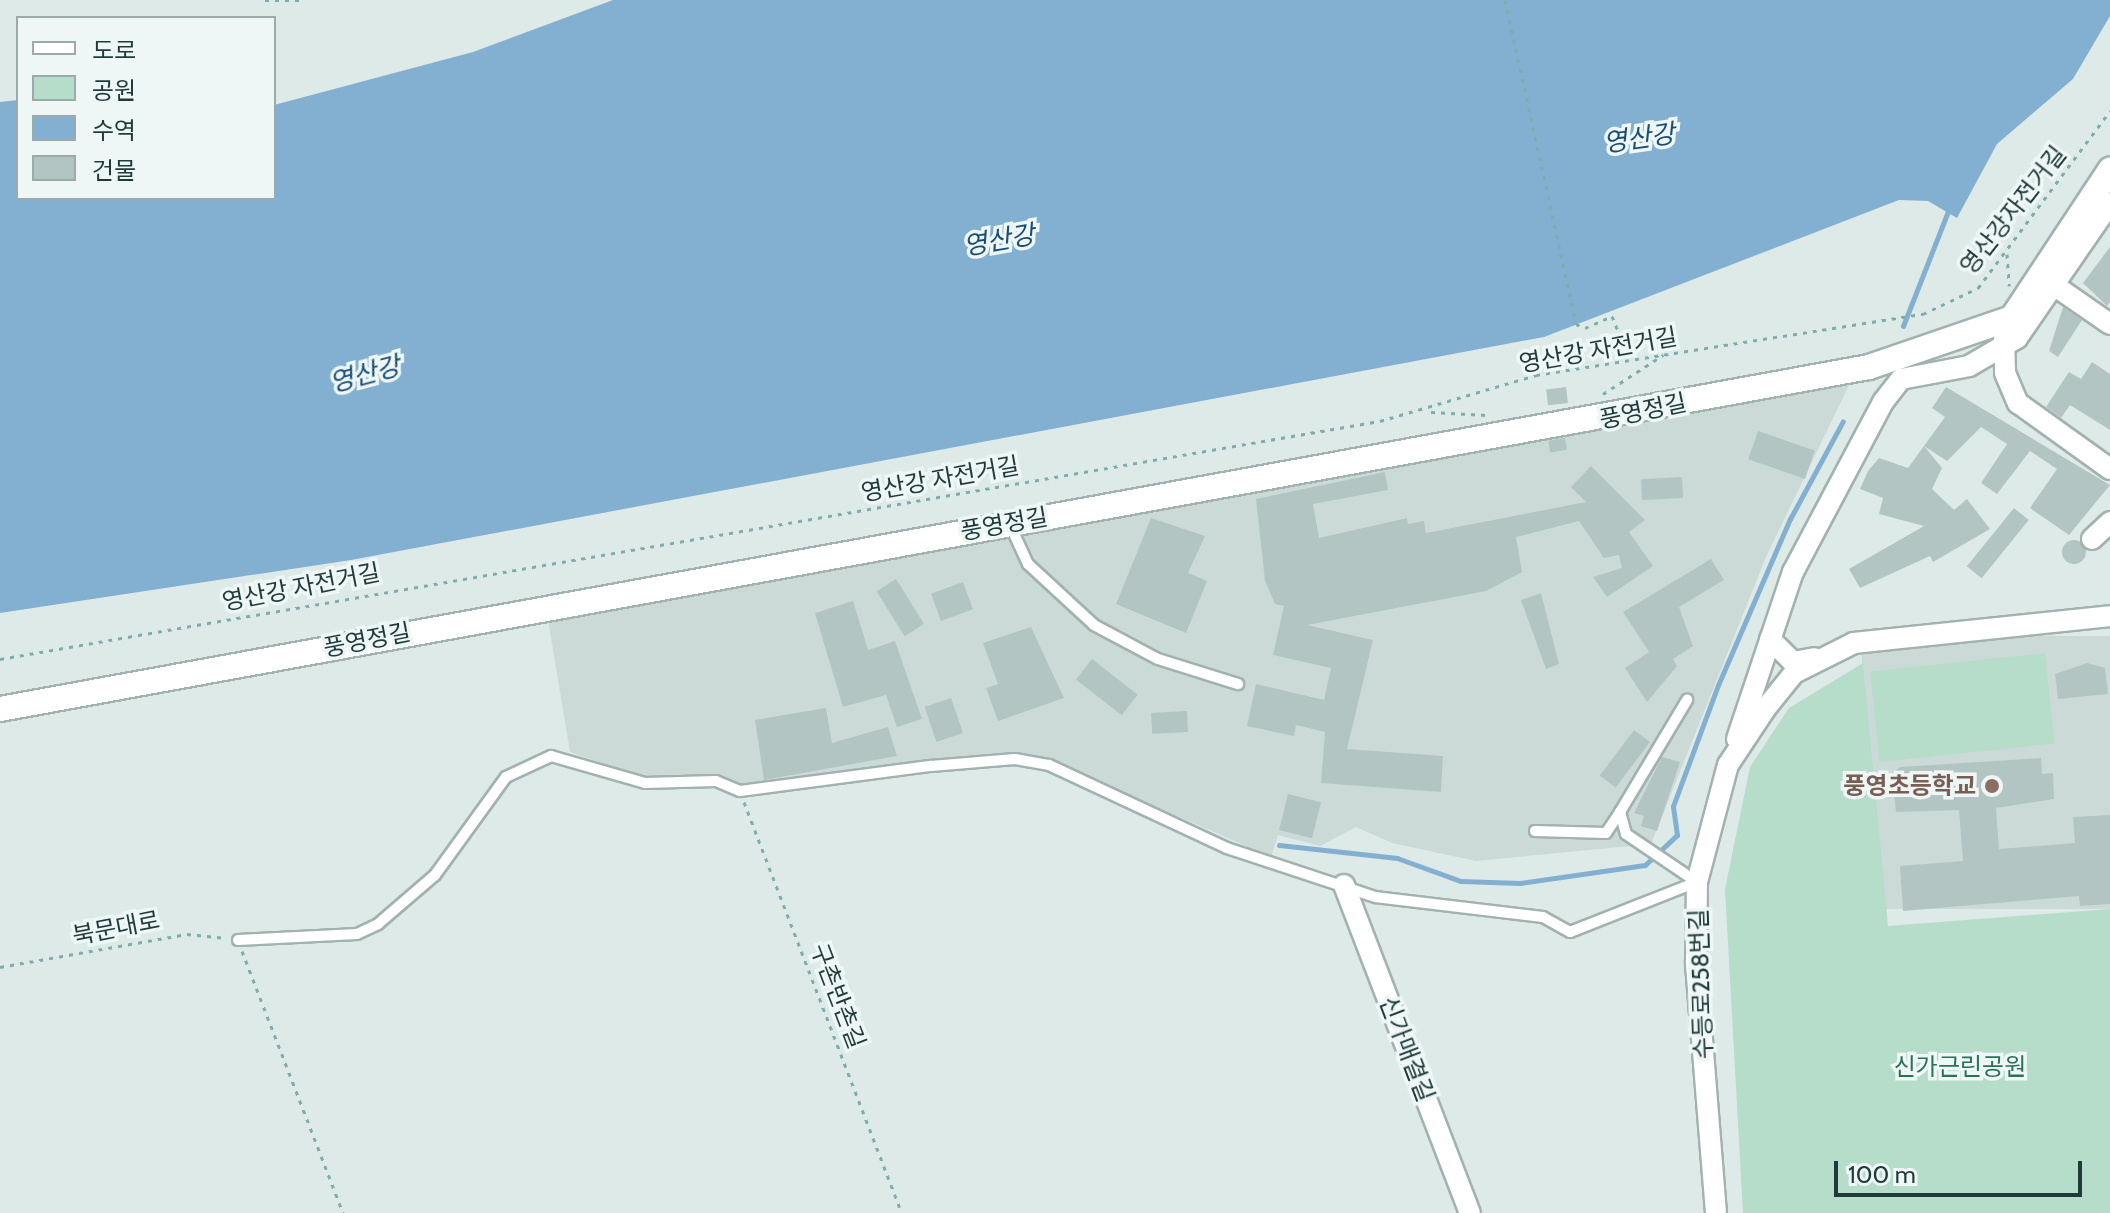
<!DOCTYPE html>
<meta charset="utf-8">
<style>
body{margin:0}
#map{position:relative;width:2110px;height:1213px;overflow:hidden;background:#deeae8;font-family:Cabin,"Noto Sans KR",sans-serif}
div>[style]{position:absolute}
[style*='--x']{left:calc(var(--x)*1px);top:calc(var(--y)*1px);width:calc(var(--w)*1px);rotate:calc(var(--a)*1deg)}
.built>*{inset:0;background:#ccdad7;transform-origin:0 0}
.green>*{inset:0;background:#b6dcca;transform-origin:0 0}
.water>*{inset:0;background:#83b0d1}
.stream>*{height:5px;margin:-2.5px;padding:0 2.5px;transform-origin:2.5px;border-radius:2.5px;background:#83b0d1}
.building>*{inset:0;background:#b3c5c2;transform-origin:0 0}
.round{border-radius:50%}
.path>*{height:3px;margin-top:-1.5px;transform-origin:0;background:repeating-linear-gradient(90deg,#7daeac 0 4px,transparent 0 10px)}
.roads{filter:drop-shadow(2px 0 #a1b2b0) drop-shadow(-2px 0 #a1b2b0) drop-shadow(0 2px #a1b2b0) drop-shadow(0 -2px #a1b2b0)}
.service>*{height:10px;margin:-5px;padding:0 5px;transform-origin:5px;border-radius:5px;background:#fff}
.minor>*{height:20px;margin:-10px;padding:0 10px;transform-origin:10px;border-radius:10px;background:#fff}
.tertiary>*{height:24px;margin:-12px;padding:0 12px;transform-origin:12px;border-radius:12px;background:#fff}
.dots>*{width:22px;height:22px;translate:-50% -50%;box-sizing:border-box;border:4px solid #eef7f5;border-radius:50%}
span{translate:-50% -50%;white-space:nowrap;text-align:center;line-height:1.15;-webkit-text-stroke:7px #eef7f5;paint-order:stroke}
.street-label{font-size:24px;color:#1f3a3a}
.education-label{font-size:24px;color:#785e54;font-weight:700}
.right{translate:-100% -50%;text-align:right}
.park-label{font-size:24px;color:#297158}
.water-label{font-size:26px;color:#184d76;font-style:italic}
.legend{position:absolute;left:16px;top:16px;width:260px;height:184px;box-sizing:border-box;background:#eef7f5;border:2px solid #9babaa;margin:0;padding:10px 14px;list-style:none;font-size:24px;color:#1f3a3a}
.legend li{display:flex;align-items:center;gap:16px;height:40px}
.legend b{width:40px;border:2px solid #9babaa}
.scale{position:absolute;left:1834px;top:1161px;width:248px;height:36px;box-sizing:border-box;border:4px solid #1f3a3a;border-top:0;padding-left:10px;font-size:24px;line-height:28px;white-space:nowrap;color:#1f3a3a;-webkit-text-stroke:6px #eef7f5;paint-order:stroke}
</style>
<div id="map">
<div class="built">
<i style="clip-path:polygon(1851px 381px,1766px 557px,1651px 844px,1476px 861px,1392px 843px,1356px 827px,1320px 846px,1278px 835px,1271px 857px,1050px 760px,1016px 754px,741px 787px,717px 776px,646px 778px,570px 752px,548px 620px)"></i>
<i style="left:2110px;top:636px;width:273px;height:248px;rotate:90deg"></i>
</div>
<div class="green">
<i style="left:2045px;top:653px;width:91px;height:176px;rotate:84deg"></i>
<i style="clip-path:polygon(1863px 663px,1888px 926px,2110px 909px,2110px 1213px,1743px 1213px,1725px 889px,1750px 767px,1789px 708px)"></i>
</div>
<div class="water">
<i style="clip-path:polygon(613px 0,2110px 0,2110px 16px,2073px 79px,1997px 144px,1957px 218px,1928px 201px,1899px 200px,1544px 337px,351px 560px,0 613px,0 102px,18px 100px,18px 198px,274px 198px,274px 105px,473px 52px)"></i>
</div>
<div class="stream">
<i style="--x:1903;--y:326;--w:123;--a:-68.6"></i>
<i style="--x:1279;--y:845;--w:119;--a:6.3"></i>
<i style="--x:1397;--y:858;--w:68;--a:19.8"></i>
<i style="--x:1461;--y:881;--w:59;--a:1.9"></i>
<i style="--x:1520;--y:883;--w:126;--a:-8.2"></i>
<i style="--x:1645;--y:865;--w:44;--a:-43.2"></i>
<i style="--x:1677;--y:835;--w:29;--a:-98"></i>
<i style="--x:1673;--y:806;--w:129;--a:-69.6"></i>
<i style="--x:1718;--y:685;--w:181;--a:-66.6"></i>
<i style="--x:1790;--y:519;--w:111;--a:-61.6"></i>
</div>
<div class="building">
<i style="clip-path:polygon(2110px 247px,2110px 302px,2107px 306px,2083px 283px)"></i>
<i style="clip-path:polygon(2063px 307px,2082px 320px,2058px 357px,2049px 351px)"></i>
<i style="clip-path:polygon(2092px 362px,2110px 374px,2110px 430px,2070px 405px,2061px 418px,2046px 407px,2069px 372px,2081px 379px)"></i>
<i style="left:1566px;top:387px;width:16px;height:20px;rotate:83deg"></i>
<i style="clip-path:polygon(1946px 387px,2110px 485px,2069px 535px,2030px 508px,2057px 469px,2030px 451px,1997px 494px,1981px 483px,2007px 444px,1981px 427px,1947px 461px,1924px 446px,1942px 468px,1932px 489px,1954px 510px,1967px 499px,1990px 529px,1933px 562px,1930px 556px,1860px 588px,1849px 569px,1924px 526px,1879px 514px,1883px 498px,1860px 489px,1868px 471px,1879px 458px,1908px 468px,1945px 417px,1932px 408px)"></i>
<i style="left:1758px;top:431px;width:60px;height:30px;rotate:19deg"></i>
<i style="left:1565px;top:438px;width:12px;height:17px;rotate:81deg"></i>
<i style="clip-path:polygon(1591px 466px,1645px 520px,1629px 532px,1653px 566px,1607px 597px,1593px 577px,1622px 568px,1619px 555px,1604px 558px,1579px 521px,1516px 537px,1522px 572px,1486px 591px,1307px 625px,1373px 640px,1347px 749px,1443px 756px,1441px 792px,1321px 783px,1325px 732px,1296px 725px,1294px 736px,1247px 726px,1256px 684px,1324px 700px,1331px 668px,1273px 655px,1284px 606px,1275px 604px,1265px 581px,1256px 499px,1385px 472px,1388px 490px,1313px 504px,1319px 538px,1407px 518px,1408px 524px,1424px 521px,1426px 533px,1586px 502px,1571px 487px)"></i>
<i style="left:1682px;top:477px;width:21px;height:41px;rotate:87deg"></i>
<i style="left:2014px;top:508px;width:19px;height:75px;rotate:39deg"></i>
<i style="clip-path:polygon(1151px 518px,1205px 536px,1188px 573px,1207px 581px,1186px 633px,1116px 604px)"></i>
<i class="round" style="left:2062px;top:540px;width:24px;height:24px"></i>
<i style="clip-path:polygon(1711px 559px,1724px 580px,1679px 607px,1693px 646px,1673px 659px,1677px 666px,1647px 702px,1625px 668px,1649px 652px,1623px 612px)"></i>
<i style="left:896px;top:579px;width:53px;height:23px;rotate:58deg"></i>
<i style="left:963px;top:582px;width:29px;height:34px;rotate:70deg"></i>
<i style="clip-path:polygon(1541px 593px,1559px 664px,1546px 669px,1521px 600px)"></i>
<i style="clip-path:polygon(853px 601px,868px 650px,895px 641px,922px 719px,897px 727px,886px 695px,843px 707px,815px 613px)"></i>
<i style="clip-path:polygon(1031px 627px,1064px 698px,998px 721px,986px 688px,998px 684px,983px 643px)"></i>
<i style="left:1092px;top:659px;width:58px;height:26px;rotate:38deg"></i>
<i style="clip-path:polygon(2087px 663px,2105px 668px,2108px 694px,2058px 699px,2055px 674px)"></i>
<i style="left:951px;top:698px;width:37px;height:28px;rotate:71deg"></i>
<i style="clip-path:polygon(826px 708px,832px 743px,888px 727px,897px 756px,764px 780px,755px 720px)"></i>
<i style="left:1187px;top:711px;width:21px;height:36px;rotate:87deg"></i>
<i style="left:1634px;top:730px;width:20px;height:57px;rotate:37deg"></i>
<i style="clip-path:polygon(1662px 757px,1680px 762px,1657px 831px,1641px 826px,1644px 816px,1634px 813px)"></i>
<i style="clip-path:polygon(2041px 758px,2042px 774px,2053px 773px,2054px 799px,1996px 808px,1999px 849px,2075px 843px,2073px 817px,2110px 815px,2110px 904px,2080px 906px,2079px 896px,1903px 911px,1900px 866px,1963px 861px,1959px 810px,1896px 812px,1892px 774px,1900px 767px)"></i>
<i style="left:1288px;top:794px;width:34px;height:37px;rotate:14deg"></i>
</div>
<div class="path">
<i style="--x:265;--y:0;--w:40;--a:0"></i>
<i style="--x:1505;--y:0;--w:332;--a:77.6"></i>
<i style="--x:1576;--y:324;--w:10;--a:24"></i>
<i style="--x:1585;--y:328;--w:30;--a:-24"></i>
<i style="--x:1612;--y:316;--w:45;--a:68"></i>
<i style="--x:2007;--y:254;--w:32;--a:86"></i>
<i style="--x:1603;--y:394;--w:72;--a:-33"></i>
<i style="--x:1431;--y:412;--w:56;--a:3.1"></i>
<i style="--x:0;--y:659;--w:1400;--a:-9.79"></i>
<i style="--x:1380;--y:421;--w:163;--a:-16.4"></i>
<i style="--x:1536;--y:375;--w:392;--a:-9"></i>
<i style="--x:1923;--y:314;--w:61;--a:-25.3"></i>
<i style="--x:1978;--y:288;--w:221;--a:-53.3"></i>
<i style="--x:744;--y:802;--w:440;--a:69"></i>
<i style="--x:242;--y:951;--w:281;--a:68.9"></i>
<i style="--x:0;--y:967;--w:190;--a:-10"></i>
<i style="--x:187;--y:934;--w:40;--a:5.7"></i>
</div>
<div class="roads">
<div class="service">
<i style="--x:1010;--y:525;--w:43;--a:65.2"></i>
<i style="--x:1028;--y:564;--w:90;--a:42.7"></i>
<i style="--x:1094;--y:625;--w:72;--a:28"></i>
<i style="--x:1158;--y:659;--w:84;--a:17.4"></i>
<i style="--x:1535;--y:831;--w:71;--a:1.6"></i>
<i style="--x:1606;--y:833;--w:25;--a:-56"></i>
<i style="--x:238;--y:940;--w:119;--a:-2.9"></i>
<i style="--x:357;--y:934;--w:23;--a:-25"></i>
<i style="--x:378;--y:924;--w:75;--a:-40.7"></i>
<i style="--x:435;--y:875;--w:121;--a:-54.1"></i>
<i style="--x:506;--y:777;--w:50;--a:-25"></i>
<i style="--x:551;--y:756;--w:98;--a:16"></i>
<i style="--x:645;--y:783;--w:71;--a:-1.6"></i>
<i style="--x:716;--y:781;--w:26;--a:23"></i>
<i style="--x:740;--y:791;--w:193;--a:-7.5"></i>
<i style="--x:931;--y:766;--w:84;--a:-4.8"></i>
<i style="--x:1015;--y:759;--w:35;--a:10"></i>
<i style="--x:1049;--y:765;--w:196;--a:25"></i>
<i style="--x:1227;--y:848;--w:156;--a:18.3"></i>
<i style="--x:1375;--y:897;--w:169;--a:6.8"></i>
<i style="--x:1543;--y:917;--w:31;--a:29"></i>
<i style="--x:1570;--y:932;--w:136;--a:-21.5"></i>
<i style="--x:1697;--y:882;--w:86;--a:-145.9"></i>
<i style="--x:1626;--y:834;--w:23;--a:-105"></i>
<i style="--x:1620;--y:812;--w:131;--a:-59.1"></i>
</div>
<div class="minor">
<i style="--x:2058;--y:288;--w:63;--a:34.7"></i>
<i style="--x:2004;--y:340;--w:33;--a:88"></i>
<i style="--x:2005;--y:373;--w:33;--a:67"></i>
<i style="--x:2018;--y:403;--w:113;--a:35.7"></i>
<i style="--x:2092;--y:539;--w:25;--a:-43"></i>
<i style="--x:1770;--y:639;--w:33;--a:45"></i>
<i style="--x:1793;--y:662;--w:22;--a:-10"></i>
<i style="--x:1737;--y:739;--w:176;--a:-71.5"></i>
<i style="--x:1793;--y:572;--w:192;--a:-62.1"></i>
<i style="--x:1883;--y:402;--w:29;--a:-52"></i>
<i style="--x:1901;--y:379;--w:69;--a:-10.8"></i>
<i style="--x:1969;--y:366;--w:56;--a:-30.3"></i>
<i style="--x:2017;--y:338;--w:164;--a:-55.4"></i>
<i style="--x:1344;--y:885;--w:351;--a:69"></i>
<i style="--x:1716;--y:1213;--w:252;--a:-94.6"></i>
<i style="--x:1696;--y:962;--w:80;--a:-89.3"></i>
<i style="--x:1697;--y:882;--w:121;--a:-75.2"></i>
<i style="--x:1728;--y:765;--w:67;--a:-56.5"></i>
<i style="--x:1765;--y:709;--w:46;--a:-51.1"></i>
<i style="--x:1794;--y:673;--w:67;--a:-26.6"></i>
<i style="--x:1854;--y:643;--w:257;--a:-6"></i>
</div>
<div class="tertiary">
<i style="--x:0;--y:709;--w:1900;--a:-10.37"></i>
<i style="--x:1869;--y:367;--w:151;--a:-18.9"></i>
<i style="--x:2012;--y:318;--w:178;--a:-56.5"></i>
</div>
</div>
<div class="dots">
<i style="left:1992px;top:786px;background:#8d6e63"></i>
</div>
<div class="street-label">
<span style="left:2013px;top:210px;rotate:-52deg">영산강자전거길</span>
<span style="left:1598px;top:350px;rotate:-10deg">영산강 자전거길</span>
<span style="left:1643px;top:411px;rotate:-12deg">풍영정길</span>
<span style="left:940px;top:479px;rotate:-10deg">영산강 자전거길</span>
<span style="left:1004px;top:524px;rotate:-10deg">풍영정길</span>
<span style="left:301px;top:587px;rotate:-11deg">영산강 자전거길</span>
<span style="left:367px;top:640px;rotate:-11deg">풍영정길</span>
<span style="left:116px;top:928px;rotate:-11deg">북문대로</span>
<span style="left:1701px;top:984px;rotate:-92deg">수등로258번길</span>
<span style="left:838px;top:996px;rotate:69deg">구촌반촌길</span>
<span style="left:1407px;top:1049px;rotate:69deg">신가매결길</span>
</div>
<div class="education-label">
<span class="right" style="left:1976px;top:786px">풍영초등학교</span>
</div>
<div class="park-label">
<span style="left:1960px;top:1067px">신가근린공원</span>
</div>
<div class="water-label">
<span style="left:1639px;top:139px;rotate:-8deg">영산강</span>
<span style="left:999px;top:241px;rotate:-10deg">영산강</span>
<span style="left:365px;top:375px;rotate:-15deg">영산강</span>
</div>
<ul class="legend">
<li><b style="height:10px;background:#fff"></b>도로</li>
<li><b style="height:22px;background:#b6dcca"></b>공원</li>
<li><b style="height:22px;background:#83b0d1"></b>수역</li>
<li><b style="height:22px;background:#b3c5c2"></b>건물</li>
</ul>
<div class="scale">100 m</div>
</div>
